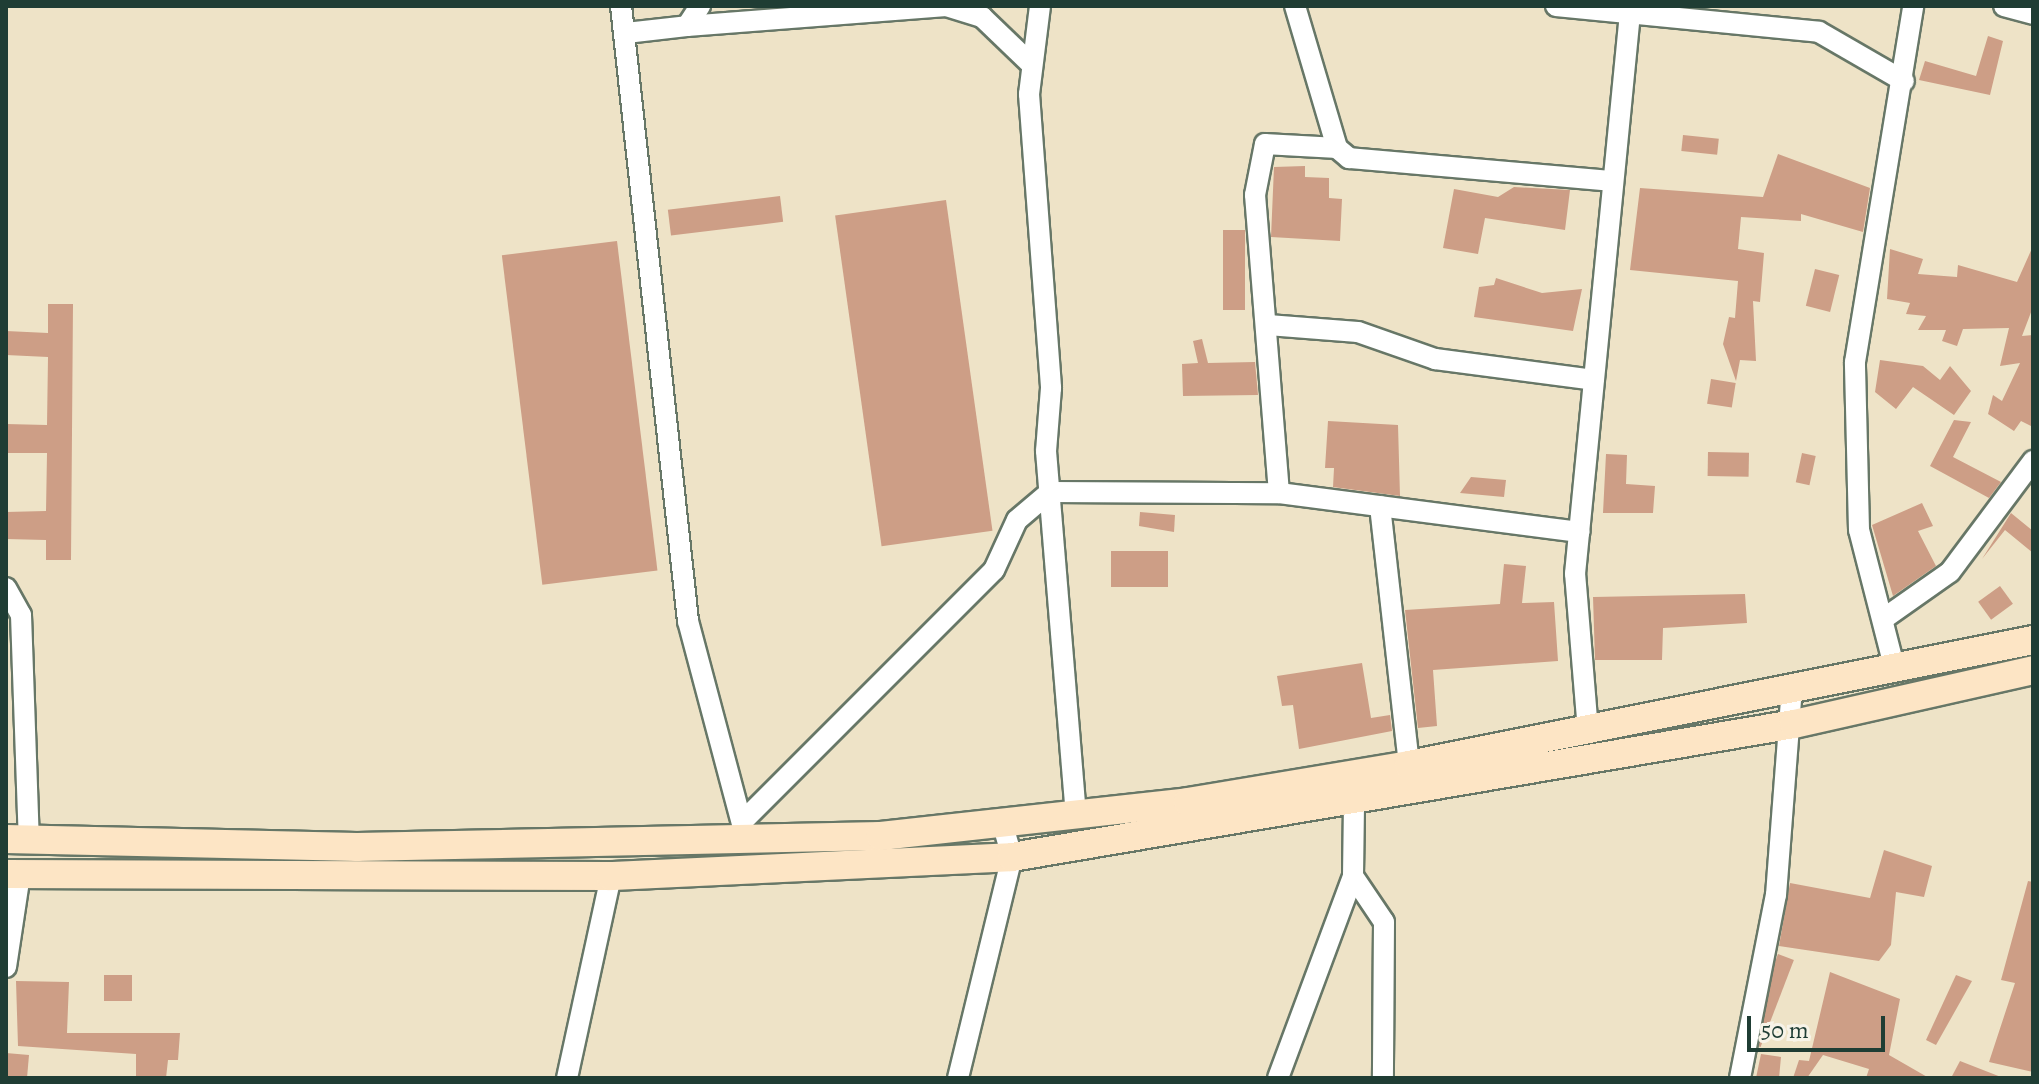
<!DOCTYPE html>
<style>
body{margin:0}
#map{position:relative;width:2039px;height:1084px;overflow:hidden;background:#eee3c7;font-family:Alegreya,serif}
div>[style]{position:absolute}
[style*='--x']{left:calc(var(--x)*1px);top:calc(var(--y)*1px);width:calc(var(--w)*1px);rotate:calc(var(--a)*1deg)}
.building>*{inset:0;background:#cd9e86;transform-origin:0 0}
.roads{filter:drop-shadow(2px 0 #677767) drop-shadow(-2px 0 #677767) drop-shadow(0 2px #677767) drop-shadow(0 -2px #677767)}
.street>*{height:20px;margin:-10px;padding:0 10px;transform-origin:10px;border-radius:10px;background:#fff}
.secondary>*{height:28px;margin:-14px;padding:0 14px;transform-origin:14px;border-radius:14px;background:#fde5c5}
span{translate:-50% -50%;white-space:nowrap;text-align:center;line-height:1.15;-webkit-text-stroke:6px #f7f3e8;paint-order:stroke}
.frame{position:absolute;inset:0;border:8px solid #1f3d34;pointer-events:none}
.scale{position:absolute;left:1747px;top:1016px;width:138px;height:36px;box-sizing:border-box;border:4px solid #1f3d34;border-top:0;padding-left:10px;font-size:24px;line-height:28px;white-space:nowrap;color:#1f3d34;-webkit-text-stroke:6px #f7f3e8;paint-order:stroke}
</style>
<div id="map">
<div class="building">
<i style="clip-path:polygon(1988px 36px,2003px 41px,1990px 95px,1919px 80px,1925px 61px,1976px 76px)"></i>
<i style="left:1683px;top:135px;width:36px;height:16px;rotate:6deg"></i>
<i style="clip-path:polygon(1778px 154px,1870px 188px,1863px 232px,1801px 214px,1801px 221px,1741px 217px,1738px 249px,1764px 253px,1760px 302px,1753px 301px,1756px 361px,1740px 360px,1736px 381px,1723px 344px,1729px 317px,1735px 318px,1738px 281px,1630px 270px,1640px 188px,1763px 197px)"></i>
<i style="clip-path:polygon(1305px 166px,1305px 177px,1329px 178px,1329px 198px,1342px 199px,1340px 241px,1271px 237px,1274px 167px)"></i>
<i style="clip-path:polygon(1514px 187px,1570px 190px,1565px 230px,1485px 218px,1478px 254px,1443px 248px,1454px 189px,1498px 197px)"></i>
<i style="left:780px;top:196px;width:26px;height:113px;rotate:83deg"></i>
<i style="left:946px;top:200px;width:334px;height:112px;rotate:82deg"></i>
<i style="left:1223px;top:230px;width:22px;height:80px"></i>
<i style="left:617px;top:241px;width:332px;height:116px;rotate:83deg"></i>
<i style="clip-path:polygon(2033px 246px,2033px 307px,2022px 336px,2033px 335px,2033px 427px,2021px 421px,2014px 431px,1988px 414px,1993px 395px,2002px 401px,2020px 363px,2000px 366px,2009px 328px,1963px 329px,1957px 346px,1942px 341px,1946px 330px,1918px 330px,1926px 316px,1906px 314px,1910px 303px,1887px 299px,1890px 249px,1923px 259px,1918px 274px,1957px 277px,1958px 265px,2017px 282px)"></i>
<i style="left:1815px;top:269px;width:25px;height:38px;rotate:14deg"></i>
<i style="clip-path:polygon(1496px 278px,1542px 293px,1582px 289px,1573px 331px,1474px 317px,1479px 287px,1494px 285px)"></i>
<i style="clip-path:polygon(48px 304px,73px 304px,71px 560px,46px 560px,46px 540px,6px 539px,6px 512px,46px 511px,47px 453px,6px 453px,6px 424px,47px 425px,48px 357px,6px 355px,6px 331px,48px 333px)"></i>
<i style="clip-path:polygon(1202px 339px,1208px 363px,1255px 362px,1258px 395px,1183px 396px,1182px 364px,1198px 363px,1193px 341px)"></i>
<i style="clip-path:polygon(1880px 360px,1923px 366px,1940px 380px,1950px 366px,1971px 391px,1954px 415px,1913px 387px,1896px 409px,1875px 392px)"></i>
<i style="left:1711px;top:379px;width:25px;height:25px;rotate:9deg"></i>
<i style="clip-path:polygon(1954px 420px,1971px 422px,1953px 457px,2001px 482px,1989px 498px,1930px 466px)"></i>
<i style="clip-path:polygon(1328px 421px,1398px 425px,1400px 496px,1333px 487px,1334px 468px,1325px 468px)"></i>
<i style="left:1708px;top:452px;width:41px;height:24px;rotate:1deg"></i>
<i style="left:1802px;top:453px;width:14px;height:30px;rotate:12deg"></i>
<i style="clip-path:polygon(1606px 454px,1627px 455px,1626px 484px,1655px 486px,1653px 513px,1603px 513px)"></i>
<i style="clip-path:polygon(1471px 477px,1506px 480px,1504px 497px,1460px 493px)"></i>
<i style="clip-path:polygon(1922px 503px,1933px 526px,1918px 531px,1936px 566px,1893px 596px,1872px 525px)"></i>
<i style="clip-path:polygon(1140px 512px,1175px 515px,1174px 532px,1139px 526px)"></i>
<i style="clip-path:polygon(2011px 513px,2033px 531px,2033px 553px,2005px 530px,1982px 559px)"></i>
<i style="left:1111px;top:551px;width:57px;height:36px"></i>
<i style="clip-path:polygon(1504px 564px,1526px 566px,1522px 603px,1554px 602px,1558px 661px,1433px 670px,1437px 726px,1418px 728px,1405px 610px,1500px 604px)"></i>
<i style="left:2000px;top:586px;width:22px;height:27px;rotate:54deg"></i>
<i style="clip-path:polygon(1745px 594px,1747px 623px,1663px 628px,1662px 660px,1595px 660px,1593px 597px)"></i>
<i style="clip-path:polygon(1362px 663px,1371px 718px,1390px 715px,1392px 731px,1299px 749px,1293px 705px,1282px 706px,1277px 676px)"></i>
<i style="clip-path:polygon(1884px 850px,1932px 866px,1924px 897px,1896px 892px,1891px 945px,1879px 961px,1779px 946px,1790px 883px,1870px 898px)"></i>
<i style="clip-path:polygon(2028px 881px,2033px 882px,2033px 1072px,1989px 1062px,2015px 983px,2001px 980px)"></i>
<i style="left:1778px;top:954px;width:17px;height:93px;rotate:21deg"></i>
<i style="clip-path:polygon(1830px 972px,1900px 999px,1889px 1055px,1929px 1078px,1866px 1078px,1869px 1069px,1823px 1055px,1807px 1078px,1793px 1078px,1799px 1060px,1809px 1061px)"></i>
<i style="left:104px;top:975px;width:28px;height:26px"></i>
<i style="clip-path:polygon(1956px 975px,1972px 981px,1936px 1045px,1926px 1040px)"></i>
<i style="clip-path:polygon(16px 981px,69px 982px,67px 1033px,180px 1033px,178px 1060px,168px 1060px,166px 1078px,136px 1078px,136px 1054px,18px 1046px)"></i>
<i style="clip-path:polygon(6px 1053px,29px 1055px,27px 1078px,6px 1078px)"></i>
<i style="clip-path:polygon(1761px 1054px,1781px 1057px,1779px 1078px,1756px 1078px)"></i>
<i style="clip-path:polygon(1960px 1061px,2001px 1077px,2001px 1078px,1951px 1078px)"></i>
</div>
<div class="roads">
<div class="street">
<i style="--x:621;--y:6;--w:619;--a:83.78"></i>
<i style="--x:688;--y:621;--w:217;--a:75.1"></i>
<i style="--x:1040;--y:6;--w:89;--a:97.1"></i>
<i style="--x:1029;--y:94;--w:295;--a:85.7"></i>
<i style="--x:1051;--y:388;--w:63;--a:94.5"></i>
<i style="--x:1046;--y:451;--w:363;--a:85.3"></i>
<i style="--x:1295;--y:6;--w:148;--a:73.5"></i>
<i style="--x:1337;--y:148;--w:16;--a:40"></i>
<i style="--x:1349;--y:158;--w:264;--a:5"></i>
<i style="--x:1556;--y:6;--w:264;--a:5.6"></i>
<i style="--x:1819;--y:32;--w:98;--a:30"></i>
<i style="--x:2004;--y:6;--w:30;--a:15"></i>
<i style="--x:687;--y:26;--w:260;--a:-4.4"></i>
<i style="--x:946;--y:6;--w:38;--a:17"></i>
<i style="--x:982;--y:17;--w:69;--a:43.8"></i>
<i style="--x:626;--y:33;--w:61;--a:-6.5"></i>
<i style="--x:687;--y:26;--w:24;--a:-57"></i>
<i style="--x:1268;--y:325;--w:90;--a:4.4"></i>
<i style="--x:1358;--y:332;--w:82;--a:19.3"></i>
<i style="--x:1435;--y:359;--w:160;--a:7.5"></i>
<i style="--x:1279;--y:493;--w:299;--a:-94.6"></i>
<i style="--x:1255;--y:195;--w:52;--a:-78.9"></i>
<i style="--x:1265;--y:144;--w:72;--a:3.2"></i>
<i style="--x:1380;--y:506;--w:261;--a:83.6"></i>
<i style="--x:6;--y:588;--w:31;--a:61"></i>
<i style="--x:21;--y:615;--w:224;--a:88"></i>
<i style="--x:1886;--y:617;--w:78;--a:-35.1"></i>
<i style="--x:1950;--y:572;--w:139;--a:-53.2"></i>
<i style="--x:1894;--y:666;--w:140;--a:-104.4"></i>
<i style="--x:1859;--y:530;--w:168;--a:-91.4"></i>
<i style="--x:1855;--y:362;--w:361;--a:-80.7"></i>
<i style="--x:1588;--y:731;--w:158;--a:-94.7"></i>
<i style="--x:1575;--y:574;--w:564;--a:-84.4"></i>
<i style="--x:742;--y:822;--w:356;--a:-45"></i>
<i style="--x:994;--y:570;--w:55;--a:-65.3"></i>
<i style="--x:1017;--y:520;--w:43;--a:-40.3"></i>
<i style="--x:1050;--y:492;--w:229;--a:0.3"></i>
<i style="--x:1279;--y:493;--w:303;--a:7.4"></i>
<i style="--x:1353;--y:876;--w:55;--a:56"></i>
<i style="--x:1384;--y:922;--w:156;--a:90.4"></i>
<i style="--x:6;--y:967;--w:94;--a:-81.4"></i>
<i style="--x:567;--y:1078;--w:207;--a:-77.7"></i>
<i style="--x:958;--y:1078;--w:228;--a:-76.3"></i>
<i style="--x:1012;--y:857;--w:37;--a:-106"></i>
<i style="--x:1278;--y:1078;--w:215;--a:-69.6"></i>
<i style="--x:1353;--y:876;--w:74;--a:-89.2"></i>
<i style="--x:1740;--y:1078;--w:187;--a:-78.9"></i>
<i style="--x:1776;--y:895;--w:210;--a:-85.6"></i>
</div>
<div class="secondary">
<i style="--x:6;--y:839;--w:351;--a:1.3"></i>
<i style="--x:357;--y:847;--w:524;--a:-1.2"></i>
<i style="--x:881;--y:836;--w:309;--a:-6.3"></i>
<i style="--x:1188;--y:802;--w:224;--a:-9.5"></i>
<i style="--x:1409;--y:765;--w:636;--a:-11.33"></i>
<i style="--x:6;--y:874;--w:605;--a:0.19"></i>
<i style="--x:611;--y:876;--w:401;--a:-2.7"></i>
<i style="--x:1012;--y:857;--w:793;--a:-9.65"></i>
<i style="--x:1794;--y:724;--w:245;--a:-12.7"></i>
</div>
</div>
<div class="frame"></div>
<div class="scale">50 m</div>
</div>
